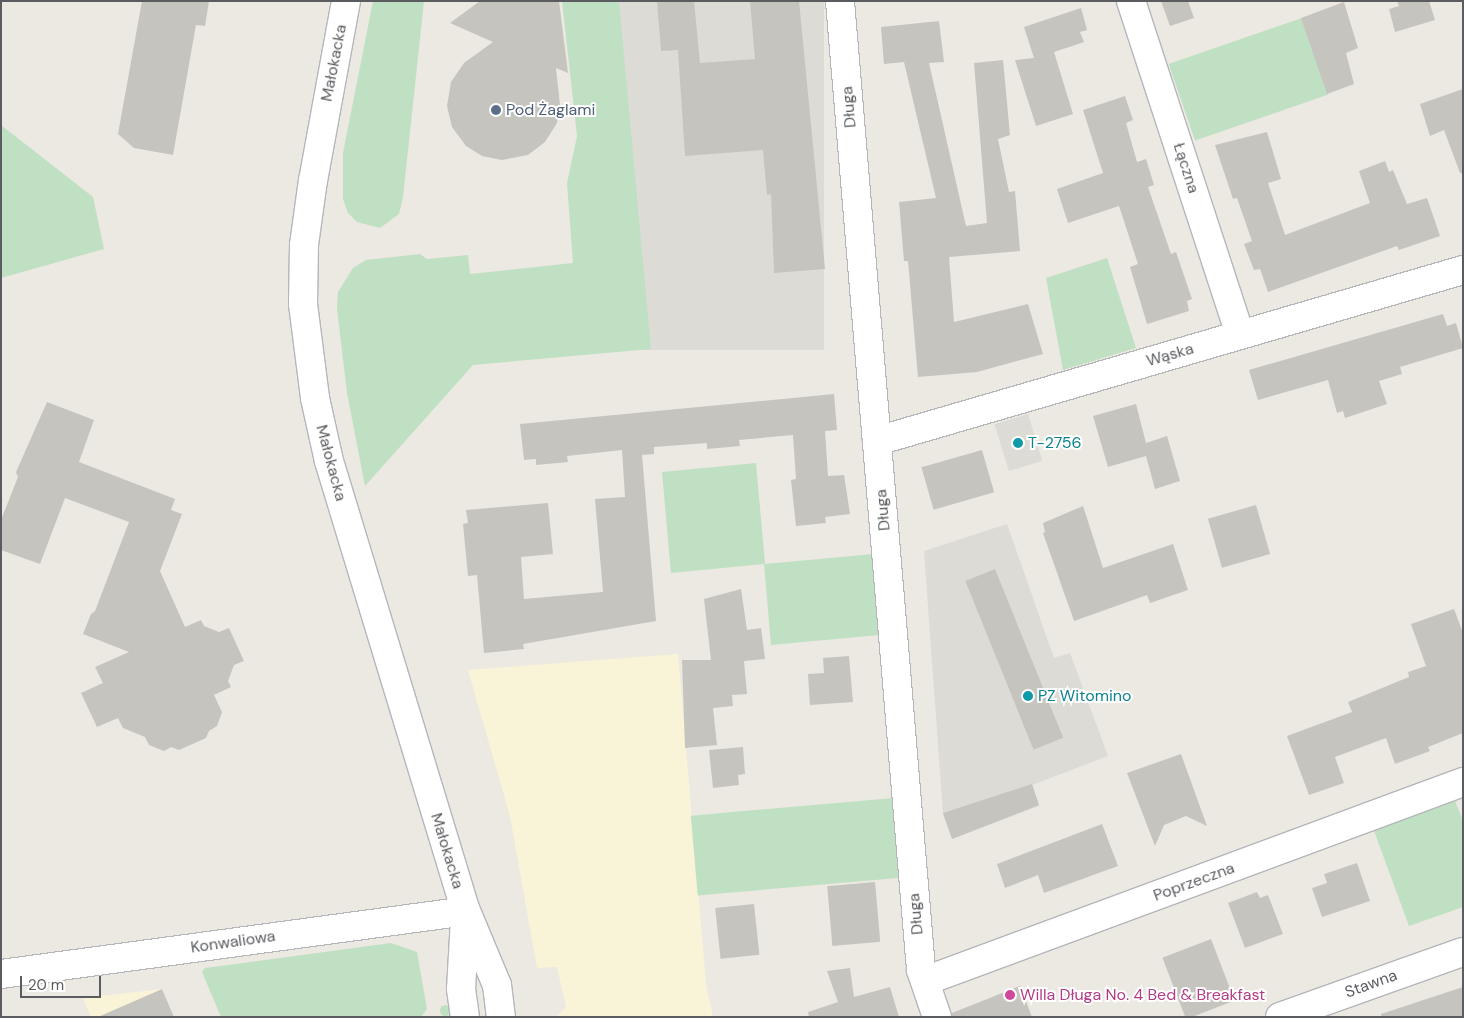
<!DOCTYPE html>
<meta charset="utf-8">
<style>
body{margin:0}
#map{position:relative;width:1464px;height:1018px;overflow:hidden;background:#ebe9e1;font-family:"DM Sans",sans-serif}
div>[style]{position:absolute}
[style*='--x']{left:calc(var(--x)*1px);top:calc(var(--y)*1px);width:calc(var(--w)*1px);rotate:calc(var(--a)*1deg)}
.commercial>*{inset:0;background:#f9f4d8}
.industrial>*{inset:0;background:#dcdbd5;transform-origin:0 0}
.green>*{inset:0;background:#c0e0c3;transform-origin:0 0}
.round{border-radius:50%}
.building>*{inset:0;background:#c6c4be;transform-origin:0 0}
.roads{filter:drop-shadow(1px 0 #b4b6ba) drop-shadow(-1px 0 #b4b6ba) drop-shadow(0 1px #b4b6ba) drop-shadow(0 -1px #b4b6ba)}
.minor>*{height:28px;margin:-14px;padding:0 14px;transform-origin:14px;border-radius:14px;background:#fff}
.secondary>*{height:28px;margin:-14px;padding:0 14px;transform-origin:14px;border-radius:14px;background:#fff}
.dots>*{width:14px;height:14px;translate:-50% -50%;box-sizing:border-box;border:2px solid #fff;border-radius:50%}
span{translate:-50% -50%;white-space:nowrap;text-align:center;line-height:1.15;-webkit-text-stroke:4px #fff;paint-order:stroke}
.street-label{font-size:16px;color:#5a5c60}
.service-label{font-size:16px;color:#4e5e75}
.left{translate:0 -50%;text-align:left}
.culture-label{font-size:16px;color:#0d838f}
.hotel-label{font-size:16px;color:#b23c85}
.frame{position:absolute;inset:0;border:2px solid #5a5c60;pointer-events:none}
.scale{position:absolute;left:20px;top:976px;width:81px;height:22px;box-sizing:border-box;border:2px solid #5a5c60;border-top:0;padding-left:6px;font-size:15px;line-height:18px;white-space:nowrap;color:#5a5c60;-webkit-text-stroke:4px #fff;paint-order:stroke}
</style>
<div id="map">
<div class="commercial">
<i style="clip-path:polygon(678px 654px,706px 984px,713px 1017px,556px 1017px,566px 1007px,557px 967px,537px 968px,510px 816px,468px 670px)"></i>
<i style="clip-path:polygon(162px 989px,174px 1017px,91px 1017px,83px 998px)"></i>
</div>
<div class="industrial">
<i style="left:619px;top:1px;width:205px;height:349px"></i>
<i style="left:1028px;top:414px;width:49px;height:35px;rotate:73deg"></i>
<i style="clip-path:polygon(1007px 524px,1054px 658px,1070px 653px,1108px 756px,1032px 785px,1039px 806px,952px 839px,943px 814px,924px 551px)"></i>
</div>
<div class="green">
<i style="clip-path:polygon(373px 1px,424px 1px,403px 197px,399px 214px,380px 228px,357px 222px,348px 213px,343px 199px,343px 153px)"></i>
<i style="clip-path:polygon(562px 1px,619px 1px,651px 349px,473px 365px,365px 486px,347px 393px,337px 309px,338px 292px,353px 268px,366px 260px,420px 254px,427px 259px,468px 255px,470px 274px,573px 263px,567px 183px,577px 136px)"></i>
<i style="left:1302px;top:18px;width:81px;height:141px;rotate:71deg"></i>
<i style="clip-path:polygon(1px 125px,93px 197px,104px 249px,1px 278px)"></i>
<i style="clip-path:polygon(1107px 258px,1136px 348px,1063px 370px,1046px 278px)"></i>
<i style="clip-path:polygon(756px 463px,765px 564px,873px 554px,879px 635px,771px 645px,764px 564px,671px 573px,662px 472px)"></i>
<i style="left:894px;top:798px;width:80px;height:204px;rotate:85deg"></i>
<i style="clip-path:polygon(1454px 798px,1463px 821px,1463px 907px,1409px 926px,1373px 828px)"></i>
<i style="clip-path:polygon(391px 943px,417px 952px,427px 1009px,421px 1017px,221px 1017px,202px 972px,205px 968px)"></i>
<i class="round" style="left:439.5px;top:1004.5px;width:11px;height:11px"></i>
</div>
<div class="building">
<i style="clip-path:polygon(142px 1px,209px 1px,205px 26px,196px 25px,173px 155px,134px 148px,118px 134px)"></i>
<i style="clip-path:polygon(480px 1px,559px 1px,568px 73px,556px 68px,560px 105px,557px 123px,545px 142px,528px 155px,502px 160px,482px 156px,466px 146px,452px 127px,447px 106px,451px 82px,464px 63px,493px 42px,450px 23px)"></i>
<i style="clip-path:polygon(657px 1px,694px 1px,700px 63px,755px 59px,750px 1px,799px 1px,825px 269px,774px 273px,771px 194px,767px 195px,763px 150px,685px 156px,678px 50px,661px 51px)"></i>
<i style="clip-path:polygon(1161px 1px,1188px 1px,1194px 18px,1170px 26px)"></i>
<i style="clip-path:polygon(1397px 1px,1429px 1px,1435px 20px,1395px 32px,1389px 9px,1399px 6px)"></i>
<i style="clip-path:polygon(1344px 2px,1358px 48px,1346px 53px,1354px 84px,1327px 94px,1301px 18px)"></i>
<i style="clip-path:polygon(1081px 8px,1087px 30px,1080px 32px,1084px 42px,1054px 52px,1073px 114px,1036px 126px,1015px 60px,1034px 58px,1024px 27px)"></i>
<i style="clip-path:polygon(939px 21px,944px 62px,929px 63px,966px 226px,987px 223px,974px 63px,1003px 60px,1010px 135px,998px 139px,1009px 192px,1015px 191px,1020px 251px,949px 257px,954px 322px,1028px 304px,1043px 354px,977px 372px,918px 377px,908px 261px,904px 261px,899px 202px,936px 198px,904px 62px,884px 64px,881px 27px)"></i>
<i style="clip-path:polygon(1463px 89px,1463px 173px,1460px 173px,1444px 130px,1430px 136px,1420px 104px)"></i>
<i style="clip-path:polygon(1125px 96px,1133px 120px,1126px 123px,1137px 162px,1146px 159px,1154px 185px,1148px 187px,1171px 254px,1176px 252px,1192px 299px,1187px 301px,1189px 311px,1147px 324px,1130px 267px,1138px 264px,1119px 206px,1068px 223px,1057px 189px,1103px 173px,1083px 110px)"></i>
<i style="clip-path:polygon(1267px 132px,1281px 179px,1268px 183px,1285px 235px,1370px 203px,1359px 171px,1385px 161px,1389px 172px,1393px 170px,1407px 204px,1427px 198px,1440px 236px,1399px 250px,1397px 246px,1268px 292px,1260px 269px,1254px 270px,1244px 244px,1252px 241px,1237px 198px,1233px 199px,1215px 145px)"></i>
<i style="clip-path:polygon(1443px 314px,1447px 326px,1456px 323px,1463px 348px,1400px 367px,1402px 374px,1379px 381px,1387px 404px,1345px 418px,1343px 411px,1337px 413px,1328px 380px,1258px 400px,1249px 370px)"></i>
<i style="clip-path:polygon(834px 394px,837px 430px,825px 431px,828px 476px,844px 475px,850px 514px,825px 517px,826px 523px,796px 526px,791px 480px,796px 479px,793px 435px,739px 440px,740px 446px,707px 449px,707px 443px,654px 447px,654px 454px,642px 455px,656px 621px,523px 644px,524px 649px,484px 653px,477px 575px,468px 576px,463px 524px,468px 523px,466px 510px,548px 503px,553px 554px,521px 557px,524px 599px,603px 592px,595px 499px,625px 497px,622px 450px,567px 456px,568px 462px,536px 465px,536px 459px,524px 460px,520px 424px)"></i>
<i style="clip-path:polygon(47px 402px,94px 420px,79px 462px,175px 499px,171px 510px,182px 514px,160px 571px,185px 627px,201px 620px,204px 626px,219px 632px,229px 628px,244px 661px,234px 665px,228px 681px,231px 687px,214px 695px,222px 712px,217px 726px,209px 731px,206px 738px,179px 750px,171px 747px,164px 751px,149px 745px,145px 737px,123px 728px,118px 718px,97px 727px,81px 693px,103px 683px,95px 667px,129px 652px,83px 634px,91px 614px,95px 611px,129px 522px,65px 498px,40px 564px,1px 550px,1px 520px,18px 477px,16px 472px)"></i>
<i style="clip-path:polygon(1136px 404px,1146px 443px,1167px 436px,1180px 481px,1155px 489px,1146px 456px,1108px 467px,1093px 416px)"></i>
<i style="left:982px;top:450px;width:44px;height:63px;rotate:74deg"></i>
<i style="left:1256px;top:505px;width:51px;height:50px;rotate:74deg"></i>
<i style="clip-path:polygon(1083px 506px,1103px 568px,1173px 544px,1188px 590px,1150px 603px,1147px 595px,1074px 621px,1043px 533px,1045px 532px,1043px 523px)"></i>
<i style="left:995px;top:569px;width:182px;height:32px;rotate:68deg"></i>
<i style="clip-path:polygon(741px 589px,747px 630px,761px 628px,765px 659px,744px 661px,747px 694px,732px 695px,733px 706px,713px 708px,717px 745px,685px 748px,682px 660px,711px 660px,704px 599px)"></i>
<i style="clip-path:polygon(1454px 609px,1463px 633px,1463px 733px,1428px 747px,1430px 751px,1395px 764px,1386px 738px,1335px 757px,1344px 783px,1309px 795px,1287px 736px,1352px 712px,1348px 702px,1409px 677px,1408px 672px,1426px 666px,1411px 624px)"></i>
<i style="clip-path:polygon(849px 656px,853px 702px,810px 705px,808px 674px,824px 673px,823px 658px)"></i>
<i style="clip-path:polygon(743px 747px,745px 774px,738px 775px,739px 785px,713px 788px,709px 750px)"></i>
<i style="clip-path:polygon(1181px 754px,1207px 826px,1186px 816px,1164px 825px,1155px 846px,1127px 773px)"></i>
<i style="clip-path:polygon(1032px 784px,1039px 805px,952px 839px,943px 813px)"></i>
<i style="clip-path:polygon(1102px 824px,1118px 866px,1044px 893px,1038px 875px,1005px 888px,997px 864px)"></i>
<i style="clip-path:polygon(1357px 863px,1370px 901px,1322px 917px,1312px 888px,1327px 883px,1324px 874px)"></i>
<i style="left:875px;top:882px;width:60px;height:48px;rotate:85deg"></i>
<i style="clip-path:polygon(1257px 892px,1260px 898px,1268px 895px,1283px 934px,1245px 948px,1228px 903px)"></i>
<i style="left:754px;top:904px;width:51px;height:39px;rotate:84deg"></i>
<i style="left:1211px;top:939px;width:66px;height:52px;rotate:69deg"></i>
<i style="clip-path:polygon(850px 968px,854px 997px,890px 987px,899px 1017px,809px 1017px,808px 1012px,838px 1002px,827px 971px)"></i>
<i style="clip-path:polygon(1020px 986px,1032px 1017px,952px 1017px,952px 1013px)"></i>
<i style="clip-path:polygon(1463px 987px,1463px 1017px,1381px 1017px,1381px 1014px)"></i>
<i style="clip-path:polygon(162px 989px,174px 1017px,98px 1017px)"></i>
</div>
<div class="roads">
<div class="minor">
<i style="--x:840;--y:1;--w:972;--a:85.22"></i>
<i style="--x:921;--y:970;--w:50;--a:71.2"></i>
<i style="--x:1131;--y:1;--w:350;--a:71.9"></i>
<i style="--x:877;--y:441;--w:610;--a:-16.27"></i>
<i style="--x:1;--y:974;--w:469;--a:-7.7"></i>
<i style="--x:925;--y:981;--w:574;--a:-20.3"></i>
<i style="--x:1280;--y:1017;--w:194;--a:-19.6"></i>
</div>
<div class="secondary">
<i style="--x:346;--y:1;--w:182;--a:100.4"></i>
<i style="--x:313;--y:180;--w:66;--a:97.9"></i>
<i style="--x:304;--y:245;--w:59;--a:91"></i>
<i style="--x:303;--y:304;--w:95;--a:82.7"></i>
<i style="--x:315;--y:398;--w:65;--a:77.5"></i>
<i style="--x:329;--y:461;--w:470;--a:73.1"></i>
<i style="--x:466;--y:911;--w:80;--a:67.3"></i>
<i style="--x:497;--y:985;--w:32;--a:83"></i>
<i style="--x:465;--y:918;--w:71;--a:93.2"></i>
<i style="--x:461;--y:989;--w:28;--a:82"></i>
</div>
</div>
<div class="dots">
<i style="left:496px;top:110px;background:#5c6f8a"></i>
<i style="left:1018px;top:443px;background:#0f9aa8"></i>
<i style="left:1028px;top:696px;background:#0f9aa8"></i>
<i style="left:1010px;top:995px;background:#d1479c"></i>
</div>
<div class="street-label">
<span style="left:334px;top:63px;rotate:-79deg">Małokacka</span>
<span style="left:849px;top:107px;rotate:-95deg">Długa</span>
<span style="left:1186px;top:168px;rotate:72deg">Łączna</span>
<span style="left:1170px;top:355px;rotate:-16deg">Wąska</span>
<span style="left:331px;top:463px;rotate:75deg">Małokacka</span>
<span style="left:883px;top:510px;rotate:-95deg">Długa</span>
<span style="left:447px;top:851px;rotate:73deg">Małokacka</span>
<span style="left:1194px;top:882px;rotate:-20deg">Poprzeczna</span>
<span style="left:916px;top:914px;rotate:-95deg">Długa</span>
<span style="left:233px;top:942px;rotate:-8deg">Konwaliowa</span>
<span style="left:1371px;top:984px;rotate:-20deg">Stawna</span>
</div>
<div class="service-label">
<span class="left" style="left:506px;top:110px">Pod Żaglami</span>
</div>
<div class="culture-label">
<span class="left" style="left:1028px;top:443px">T-2756</span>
<span class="left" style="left:1038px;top:696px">PZ Witomino</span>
</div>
<div class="hotel-label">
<span class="left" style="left:1020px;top:995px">Willa Długa No. 4 Bed &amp; Breakfast</span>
</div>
<div class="frame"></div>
<div class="scale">20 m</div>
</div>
